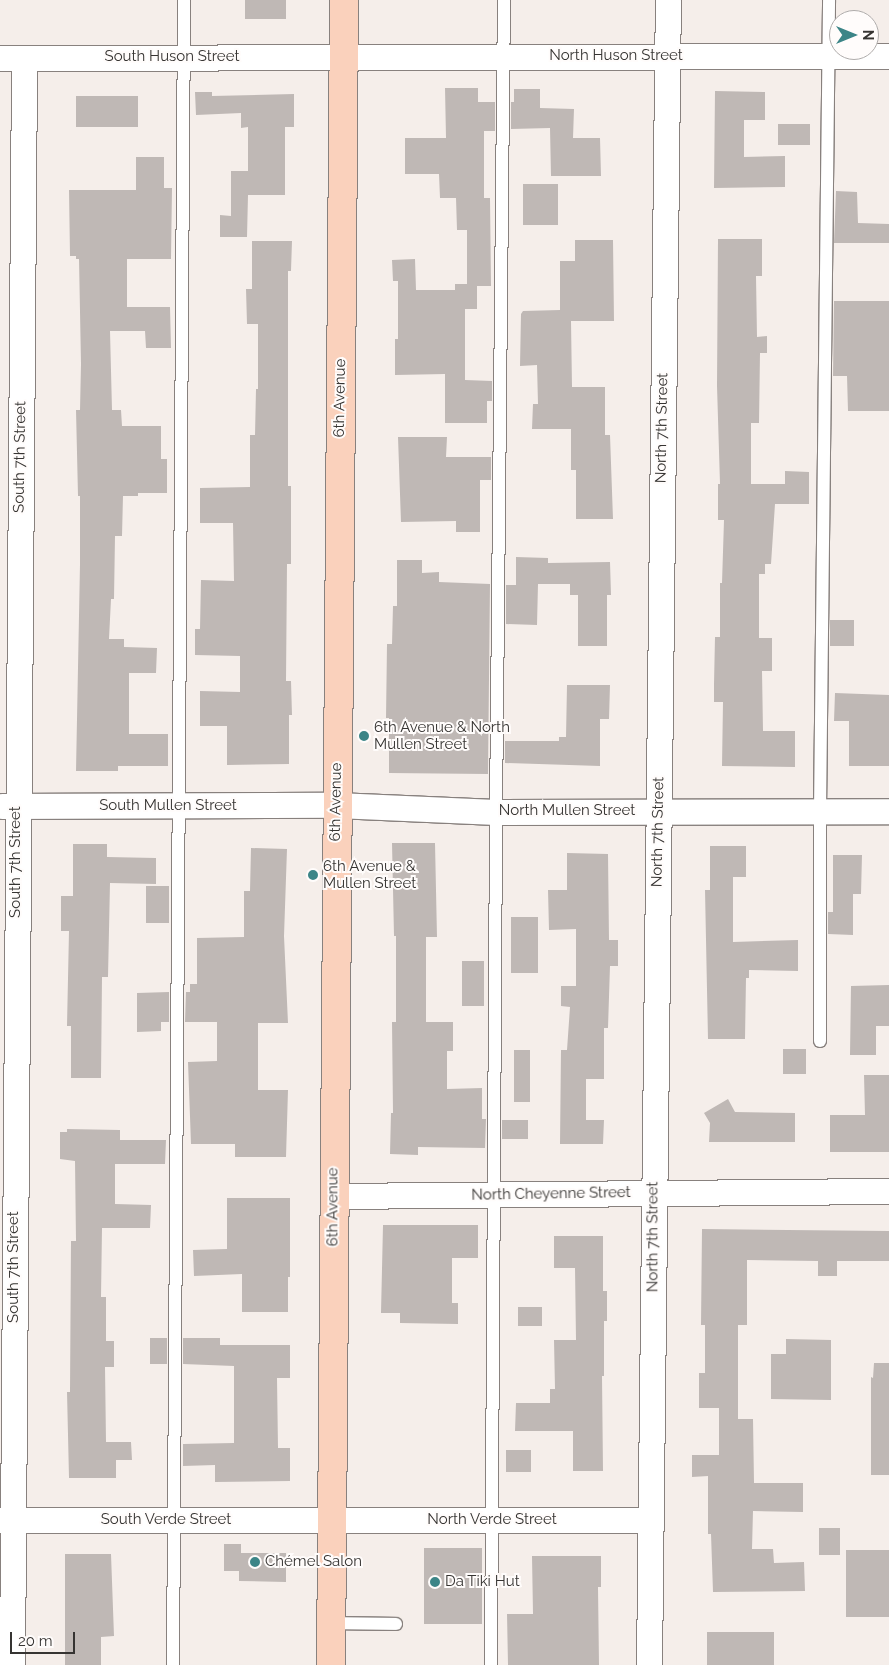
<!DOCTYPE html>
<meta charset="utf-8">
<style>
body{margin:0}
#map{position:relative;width:889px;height:1665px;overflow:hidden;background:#f5eeea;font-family:Raleway,sans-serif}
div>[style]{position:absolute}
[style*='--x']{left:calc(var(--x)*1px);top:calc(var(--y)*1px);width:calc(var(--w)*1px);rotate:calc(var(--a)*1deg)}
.building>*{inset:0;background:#bfb8b5;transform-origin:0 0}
.roads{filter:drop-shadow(1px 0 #88817e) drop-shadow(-1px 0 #88817e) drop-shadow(0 1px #88817e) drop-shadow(0 -1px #88817e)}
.service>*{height:12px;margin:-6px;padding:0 6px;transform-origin:6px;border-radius:6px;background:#fff}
.minor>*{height:25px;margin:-12.5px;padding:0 12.5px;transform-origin:12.5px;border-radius:12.5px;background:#fff}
.primary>*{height:28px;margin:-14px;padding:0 14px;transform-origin:14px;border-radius:14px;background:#fad1bc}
.dots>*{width:14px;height:14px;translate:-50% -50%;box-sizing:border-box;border:2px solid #fffcfb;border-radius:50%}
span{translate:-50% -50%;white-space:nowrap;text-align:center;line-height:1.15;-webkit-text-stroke:4px #fffcfb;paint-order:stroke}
.street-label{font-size:15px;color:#363432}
.poi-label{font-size:15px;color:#363432}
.left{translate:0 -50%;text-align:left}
.north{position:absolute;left:829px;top:10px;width:50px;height:50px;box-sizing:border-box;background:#fffcfb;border:1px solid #afacab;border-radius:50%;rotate:90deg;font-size:14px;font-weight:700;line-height:20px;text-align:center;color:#363432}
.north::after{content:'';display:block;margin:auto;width:18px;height:22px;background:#3c8587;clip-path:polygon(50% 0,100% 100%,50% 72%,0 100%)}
.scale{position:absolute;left:10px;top:1632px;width:65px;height:22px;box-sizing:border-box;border:2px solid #363432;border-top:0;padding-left:6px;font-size:15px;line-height:18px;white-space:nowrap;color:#363432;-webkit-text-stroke:4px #fffcfb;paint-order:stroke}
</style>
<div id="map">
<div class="building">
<i style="left:245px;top:0;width:41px;height:19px"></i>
<i style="clip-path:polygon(445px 88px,478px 88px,478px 102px,495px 102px,495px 131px,484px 131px,484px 198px,490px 198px,491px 286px,477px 286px,477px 309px,465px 309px,465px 380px,492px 381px,492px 401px,487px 401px,487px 423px,445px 423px,445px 374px,395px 375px,395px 339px,398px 339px,398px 281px,393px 281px,392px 260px,415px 259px,416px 290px,455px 290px,455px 284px,467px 284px,467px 230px,457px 230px,456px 198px,440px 198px,439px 174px,405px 174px,405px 138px,446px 138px)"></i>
<i style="clip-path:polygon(514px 89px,540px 89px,540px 108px,574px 109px,573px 138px,600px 138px,601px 176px,551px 176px,550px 128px,511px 129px,511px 102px,514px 102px)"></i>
<i style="clip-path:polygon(715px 91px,765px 92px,765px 120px,744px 120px,744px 157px,785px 156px,785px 187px,714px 188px)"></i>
<i style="clip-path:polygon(195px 92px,212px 92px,212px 96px,294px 94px,294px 127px,285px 127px,285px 195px,248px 195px,247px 237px,220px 237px,220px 215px,231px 216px,231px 171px,248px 171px,248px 127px,241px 128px,241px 113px,196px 115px)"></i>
<i style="left:76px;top:96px;width:62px;height:31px"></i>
<i style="left:778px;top:124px;width:32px;height:21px"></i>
<i style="clip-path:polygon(136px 157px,164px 157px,164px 188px,172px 188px,171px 259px,127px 259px,127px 307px,170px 307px,171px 348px,146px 348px,145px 331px,110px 331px,112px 410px,121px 410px,122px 426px,161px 426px,161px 459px,167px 459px,167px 493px,138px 493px,138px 496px,123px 496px,122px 536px,115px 536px,114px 599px,111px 599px,109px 639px,124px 639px,124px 647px,157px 648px,156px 673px,129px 673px,129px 734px,168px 734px,168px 766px,118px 766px,118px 771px,76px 771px,80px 564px,80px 496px,78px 496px,76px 410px,80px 410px,81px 364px,79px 259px,76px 259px,76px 256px,70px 256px,69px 190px,136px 190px)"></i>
<i style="left:523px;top:184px;width:35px;height:41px"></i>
<i style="clip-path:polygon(836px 191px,857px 192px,858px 223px,889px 224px,889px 243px,834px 243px)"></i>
<i style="clip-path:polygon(718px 239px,762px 239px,762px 276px,756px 276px,757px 337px,767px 336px,767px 353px,760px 353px,759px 423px,751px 423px,751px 484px,785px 484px,785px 471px,809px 472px,809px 504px,775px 504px,771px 564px,765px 564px,765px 574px,759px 574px,759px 638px,772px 638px,772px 671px,762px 671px,763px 731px,795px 731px,795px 767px,722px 766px,723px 702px,714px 702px,714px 684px,715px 637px,720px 637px,720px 583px,722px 583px,724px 520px,718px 520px,718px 484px,720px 484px,717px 386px)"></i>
<i style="clip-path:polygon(575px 240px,613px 240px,614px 321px,571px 321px,572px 387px,605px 387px,605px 435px,610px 435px,613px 519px,576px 519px,576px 470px,571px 470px,571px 429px,532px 429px,533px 404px,538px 404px,537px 365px,520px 366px,521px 314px,523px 311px,560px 310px,560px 261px,575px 261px)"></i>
<i style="clip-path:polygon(252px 241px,292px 241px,291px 271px,288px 271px,288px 486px,291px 486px,291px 564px,287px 564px,286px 681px,291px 681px,292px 715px,289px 715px,289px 764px,227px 765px,227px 726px,200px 726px,200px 691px,240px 692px,240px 656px,195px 655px,195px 629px,200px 629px,201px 580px,234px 581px,233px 523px,200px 523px,200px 488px,250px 487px,250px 435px,255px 435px,256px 389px,258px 389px,258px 324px,247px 324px,246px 289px,252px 289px)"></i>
<i style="clip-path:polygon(834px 301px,889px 301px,889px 411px,848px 411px,847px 376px,833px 376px)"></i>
<i style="clip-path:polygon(398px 437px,447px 437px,446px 457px,491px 457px,491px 480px,480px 480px,480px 532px,456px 532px,456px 521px,401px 522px)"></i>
<i style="clip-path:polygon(516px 557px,548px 558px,548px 563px,610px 562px,611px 595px,607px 595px,607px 646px,578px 646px,578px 595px,570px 595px,570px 584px,538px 584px,537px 625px,506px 624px,506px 585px,516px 585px)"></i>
<i style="clip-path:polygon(397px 560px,422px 560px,422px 573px,439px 572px,439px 582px,490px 584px,488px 774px,389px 773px,389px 718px,386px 718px,387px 644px,392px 644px,393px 606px,397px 606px)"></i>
<i style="left:830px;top:620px;width:24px;height:26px"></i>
<i style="clip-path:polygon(567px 685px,610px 685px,609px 719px,600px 719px,600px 766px,505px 763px,505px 741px,559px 741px,559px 737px,566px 737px)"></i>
<i style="clip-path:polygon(835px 693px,889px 695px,889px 766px,849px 766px,849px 721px,834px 721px)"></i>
<i style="clip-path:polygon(392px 843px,435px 843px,437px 937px,426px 937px,426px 1022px,453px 1022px,453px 1051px,447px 1051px,447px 1089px,482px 1088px,482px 1119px,486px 1119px,485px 1148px,418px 1147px,418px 1155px,390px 1154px,391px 1113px,393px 1113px,392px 1022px,396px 1022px,396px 936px,394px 936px)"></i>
<i style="clip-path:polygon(73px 844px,107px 844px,107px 857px,156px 858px,156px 884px,110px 883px,108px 977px,102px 977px,101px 1078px,71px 1078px,71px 1026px,67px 1026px,69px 931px,61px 931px,61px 896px,73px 896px)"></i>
<i style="clip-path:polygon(710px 846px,746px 846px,746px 877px,733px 877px,733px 942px,798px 940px,798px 971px,749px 970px,749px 978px,746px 978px,745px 1039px,708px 1039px,705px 890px,710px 890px)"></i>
<i style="clip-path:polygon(251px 848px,287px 849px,284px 936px,288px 1023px,258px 1023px,258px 1090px,288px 1090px,286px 1157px,235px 1157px,235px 1144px,191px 1144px,188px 1062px,217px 1061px,217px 1022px,185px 1022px,186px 992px,190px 992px,190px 984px,197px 984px,197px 938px,244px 937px,244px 891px,250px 891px)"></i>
<i style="clip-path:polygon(567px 853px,608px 854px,609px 940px,618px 940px,618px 966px,610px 966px,608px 1028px,604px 1028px,604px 1079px,586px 1079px,586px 1120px,604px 1120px,603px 1144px,560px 1144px,561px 1050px,567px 1050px,570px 1007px,561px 1006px,561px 986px,576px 986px,576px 929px,549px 930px,548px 890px,567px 890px)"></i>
<i style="clip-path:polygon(833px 855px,862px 855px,861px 894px,853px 894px,853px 935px,828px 934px,828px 912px,833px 912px)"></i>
<i style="left:146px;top:886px;width:23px;height:37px"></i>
<i style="left:511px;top:917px;width:27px;height:56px"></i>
<i style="left:462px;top:961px;width:22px;height:45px"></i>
<i style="clip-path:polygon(889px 985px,889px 1026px,876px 1026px,876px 1055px,850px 1055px,851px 986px)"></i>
<i style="clip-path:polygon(169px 992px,169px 1022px,161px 1022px,161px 1031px,137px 1032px,137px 993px)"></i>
<i style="left:783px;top:1049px;width:23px;height:25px"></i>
<i style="left:514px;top:1050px;width:16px;height:52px"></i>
<i style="clip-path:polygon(864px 1075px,889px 1075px,889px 1152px,830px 1152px,830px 1115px,865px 1115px)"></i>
<i style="clip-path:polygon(728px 1099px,735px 1112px,795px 1113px,795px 1142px,709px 1142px,710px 1123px,704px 1113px)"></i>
<i style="left:502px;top:1120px;width:26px;height:19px"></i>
<i style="clip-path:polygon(67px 1129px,120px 1130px,120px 1140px,166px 1140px,165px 1164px,115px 1164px,115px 1204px,151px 1205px,150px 1228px,102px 1228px,101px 1297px,106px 1297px,106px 1341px,114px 1341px,114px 1367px,105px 1367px,106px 1442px,131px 1442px,132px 1460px,116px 1460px,116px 1478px,69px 1478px,67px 1392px,70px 1392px,71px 1241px,76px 1241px,75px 1161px,60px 1159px,60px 1132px,67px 1132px)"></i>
<i style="clip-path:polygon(227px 1198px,290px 1198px,290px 1277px,288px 1277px,288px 1312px,242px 1312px,242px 1274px,194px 1276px,193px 1250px,227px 1249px)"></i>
<i style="clip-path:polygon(383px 1225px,478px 1225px,478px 1258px,452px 1258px,452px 1303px,458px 1303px,458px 1324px,400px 1323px,400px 1313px,381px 1313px)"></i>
<i style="clip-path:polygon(702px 1229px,889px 1231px,889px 1261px,837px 1261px,837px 1276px,818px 1276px,818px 1261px,747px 1260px,747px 1325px,738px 1325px,738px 1419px,753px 1419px,754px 1483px,803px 1483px,803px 1512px,753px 1511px,752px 1549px,773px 1549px,774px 1563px,804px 1562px,805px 1591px,713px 1592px,711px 1534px,708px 1534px,708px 1476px,692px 1477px,692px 1455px,719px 1455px,719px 1408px,699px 1408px,699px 1373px,705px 1373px,705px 1325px,701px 1325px)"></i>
<i style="clip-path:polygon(554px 1236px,603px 1236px,603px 1291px,607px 1291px,607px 1321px,604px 1321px,604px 1376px,602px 1376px,603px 1471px,573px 1471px,573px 1431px,515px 1431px,516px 1403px,550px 1403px,550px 1389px,555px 1389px,554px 1340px,576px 1340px,575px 1268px,554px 1268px)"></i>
<i style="left:518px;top:1307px;width:24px;height:19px"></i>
<i style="left:150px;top:1338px;width:17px;height:26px"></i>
<i style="clip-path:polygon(183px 1338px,220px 1338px,220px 1345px,290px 1345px,290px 1378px,277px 1378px,278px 1448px,290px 1448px,290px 1481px,215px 1482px,215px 1465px,183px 1466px,183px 1444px,234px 1443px,234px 1366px,183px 1364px)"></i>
<i style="clip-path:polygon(786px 1339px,831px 1340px,831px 1400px,771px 1399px,771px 1354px,786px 1354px)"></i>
<i style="clip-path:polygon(874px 1363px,889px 1363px,889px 1475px,871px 1475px,871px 1377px,873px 1378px)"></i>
<i style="left:506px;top:1450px;width:25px;height:22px"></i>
<i style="left:819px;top:1528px;width:21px;height:27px"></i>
<i style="clip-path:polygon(224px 1544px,241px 1544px,241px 1553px,286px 1553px,286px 1582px,239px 1581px,239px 1571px,224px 1571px)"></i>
<i style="left:424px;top:1548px;width:58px;height:76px"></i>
<i style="left:846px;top:1550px;width:43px;height:67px"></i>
<i style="clip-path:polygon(65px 1554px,111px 1554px,114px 1636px,101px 1637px,101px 1665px,65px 1665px)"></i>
<i style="clip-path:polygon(532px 1556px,601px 1556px,601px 1587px,598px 1587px,599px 1665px,508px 1665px,507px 1614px,533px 1614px)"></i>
<i style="left:707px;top:1632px;width:67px;height:33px"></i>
</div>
<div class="roads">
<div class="service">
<i style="--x:820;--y:1041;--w:230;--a:-90"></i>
<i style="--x:820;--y:811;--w:811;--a:-89.36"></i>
<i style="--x:331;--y:1623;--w:65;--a:0.9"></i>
<i style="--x:173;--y:1665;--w:1665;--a:-89.62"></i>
<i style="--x:491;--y:1665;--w:853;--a:-89.66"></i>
<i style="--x:496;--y:812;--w:812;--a:-89.44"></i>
</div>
<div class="minor">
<i style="--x:0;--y:58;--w:889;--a:-0.13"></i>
<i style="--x:2;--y:806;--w:334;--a:-0.2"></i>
<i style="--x:336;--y:805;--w:160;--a:2.5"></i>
<i style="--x:496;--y:812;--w:393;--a:-0.1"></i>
<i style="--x:333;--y:1196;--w:556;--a:-0.52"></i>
<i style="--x:0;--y:1520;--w:651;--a:0"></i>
<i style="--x:12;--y:1665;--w:1607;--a:-89.57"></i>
<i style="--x:649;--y:1665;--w:1665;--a:-89.35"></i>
</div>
<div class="primary">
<i style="--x:331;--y:1665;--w:1665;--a:-89.55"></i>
</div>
</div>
<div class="dots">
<i style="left:364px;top:736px;background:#3c8587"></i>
<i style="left:313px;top:875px;background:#3c8587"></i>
<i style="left:255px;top:1562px;background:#3c8587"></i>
<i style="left:435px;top:1582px;background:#3c8587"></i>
</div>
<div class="street-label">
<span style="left:616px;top:56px">North Huson Street</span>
<span style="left:172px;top:57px">South Huson Street</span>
<span style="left:340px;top:398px;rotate:-89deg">6th Avenue</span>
<span style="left:662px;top:428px;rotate:-89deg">North 7th Street</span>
<span style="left:20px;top:457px;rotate:-89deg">South 7th Street</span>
<span style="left:336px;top:802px;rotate:-89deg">6th Avenue</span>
<span style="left:168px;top:806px">South Mullen Street</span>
<span style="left:567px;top:811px">North Mullen Street</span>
<span style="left:658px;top:832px;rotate:-89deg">North 7th Street</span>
<span style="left:16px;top:862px;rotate:-90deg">South 7th Street</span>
<span style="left:551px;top:1194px;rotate:-1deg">North Cheyenne Street</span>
<span style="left:333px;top:1207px;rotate:-90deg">6th Avenue</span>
<span style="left:653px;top:1237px;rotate:-90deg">North 7th Street</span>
<span style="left:14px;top:1267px;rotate:-90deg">South 7th Street</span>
<span style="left:166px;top:1520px">South Verde Street</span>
<span style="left:492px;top:1520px">North Verde Street</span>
</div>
<div class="poi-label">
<span class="left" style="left:374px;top:736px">6th Avenue &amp; North<br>Mullen Street</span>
<span class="left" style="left:323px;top:875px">6th Avenue &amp;<br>Mullen Street</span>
<span class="left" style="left:265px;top:1562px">Chémel Salon</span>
<span class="left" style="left:445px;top:1582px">Da Tiki Hut</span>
</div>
<div class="north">N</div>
<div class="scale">20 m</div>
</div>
